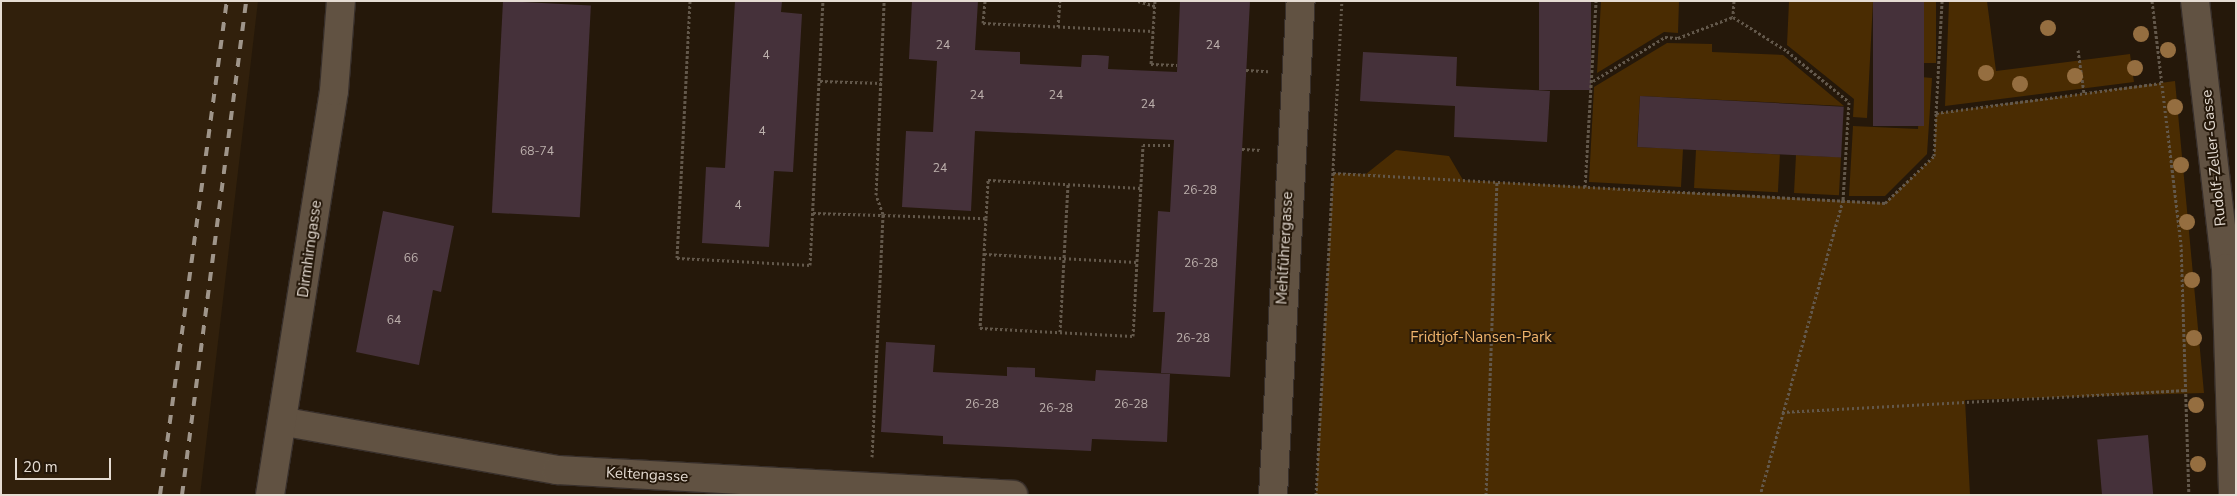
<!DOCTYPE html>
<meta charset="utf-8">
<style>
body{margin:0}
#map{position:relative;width:2237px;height:496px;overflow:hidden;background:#25180a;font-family:"Nunito Sans",sans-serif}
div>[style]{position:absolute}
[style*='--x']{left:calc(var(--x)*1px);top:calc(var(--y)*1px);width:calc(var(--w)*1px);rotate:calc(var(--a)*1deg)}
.built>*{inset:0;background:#31200c}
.green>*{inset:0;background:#4a2c02;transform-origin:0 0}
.building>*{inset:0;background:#45313a;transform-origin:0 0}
.path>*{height:3px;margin-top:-1.5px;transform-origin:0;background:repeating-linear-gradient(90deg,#63584b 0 2.5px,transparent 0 5px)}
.roads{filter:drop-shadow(1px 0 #382f2a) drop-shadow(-1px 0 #382f2a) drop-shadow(0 1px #382f2a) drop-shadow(0 -1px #382f2a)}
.minor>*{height:28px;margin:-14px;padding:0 14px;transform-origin:14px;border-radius:14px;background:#615242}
.tertiary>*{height:28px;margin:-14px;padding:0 14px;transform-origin:14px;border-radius:14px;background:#615242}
.rail>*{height:4px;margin-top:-2px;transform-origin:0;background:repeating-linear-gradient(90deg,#9f958a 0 9px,transparent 0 18px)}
.trees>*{width:16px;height:16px;margin:-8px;border-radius:50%;background:#956e40}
span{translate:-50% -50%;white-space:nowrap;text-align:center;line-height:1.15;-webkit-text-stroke:4px #25180a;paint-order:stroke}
.number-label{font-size:12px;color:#bdb1ad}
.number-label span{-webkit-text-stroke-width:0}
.street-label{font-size:15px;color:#e5dcd3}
.park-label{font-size:15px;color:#f0b46c}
.frame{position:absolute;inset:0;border:2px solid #e5dcd3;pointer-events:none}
.scale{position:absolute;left:15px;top:458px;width:96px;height:22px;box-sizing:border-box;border:2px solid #e5dcd3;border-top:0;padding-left:6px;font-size:15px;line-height:18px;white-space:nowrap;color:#e5dcd3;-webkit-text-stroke:4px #25180a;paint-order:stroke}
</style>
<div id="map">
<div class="built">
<i style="clip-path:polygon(1px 1px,258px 1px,200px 495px,1px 495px)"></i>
</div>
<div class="green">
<i style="clip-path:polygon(1601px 1px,1679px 1px,1678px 33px,1664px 32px,1597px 73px)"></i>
<i style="clip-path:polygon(1789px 1px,1873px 1px,1867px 118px,1853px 117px,1854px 99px,1787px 45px)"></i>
<i style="left:1924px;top:1px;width:12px;height:62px"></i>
<i style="clip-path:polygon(1949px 1px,1987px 1px,1996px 71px,2130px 54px,2134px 82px,1945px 106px)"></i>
<i style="clip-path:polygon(1667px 43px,1712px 44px,1712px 52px,1783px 55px,1844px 106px,1640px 96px,1637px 147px,1683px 149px,1681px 187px,1589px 182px,1594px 87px)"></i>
<i style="clip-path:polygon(1921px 77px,1932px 78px,1927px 154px,1885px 196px,1849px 196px,1853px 126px,1918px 129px)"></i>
<i style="clip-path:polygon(2175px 81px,2204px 393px,1965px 400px,1970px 495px,1316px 495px,1333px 173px,1366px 174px,1396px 150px,1449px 156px,1463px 180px,1885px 203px,1934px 156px,1936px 113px)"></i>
<i style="left:1696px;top:150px;width:84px;height:38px;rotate:3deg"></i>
<i style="left:1796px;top:155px;width:45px;height:38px;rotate:3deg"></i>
</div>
<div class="building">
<i style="left:503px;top:1px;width:88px;height:212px;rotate:3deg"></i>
<i style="clip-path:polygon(735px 1px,782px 1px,781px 12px,802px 14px,793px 172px,774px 171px,769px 247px,702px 243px,706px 167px,725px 168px)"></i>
<i style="clip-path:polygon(912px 1px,978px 1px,975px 50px,1020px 52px,1020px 64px,1081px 67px,1082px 55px,1096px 55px,1109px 56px,1108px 69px,1177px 72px,1180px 1px,1250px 1px,1230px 377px,1161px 373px,1165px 312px,1153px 312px,1158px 211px,1170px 212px,1174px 140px,975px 131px,971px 211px,902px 207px,906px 131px,933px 132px,937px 61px,909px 59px)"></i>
<i style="left:1539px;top:1px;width:52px;height:89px"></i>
<i style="left:1873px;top:1px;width:51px;height:125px"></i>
<i style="clip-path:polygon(1363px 52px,1457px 57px,1456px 86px,1550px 91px,1547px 142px,1454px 137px,1455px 106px,1360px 101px)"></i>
<i style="left:1640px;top:96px;width:204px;height:51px;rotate:3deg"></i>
<i style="clip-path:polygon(383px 211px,454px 226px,441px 292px,433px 290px,419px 365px,356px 352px)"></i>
<i style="clip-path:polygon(886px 342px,935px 345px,933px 372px,1007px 376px,1007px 367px,1035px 368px,1035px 377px,1095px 381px,1096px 370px,1170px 374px,1167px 442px,1092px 439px,1091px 451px,943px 444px,943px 436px,881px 432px)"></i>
<i style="left:2148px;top:435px;width:60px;height:51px;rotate:85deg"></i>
</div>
<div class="path">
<i style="--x:690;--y:1;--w:257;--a:92.9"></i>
<i style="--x:677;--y:258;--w:133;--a:3"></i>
<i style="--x:810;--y:265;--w:264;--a:-87.2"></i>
<i style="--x:985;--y:1;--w:22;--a:95"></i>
<i style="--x:983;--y:23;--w:170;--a:2.7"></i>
<i style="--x:1138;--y:1;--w:18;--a:16"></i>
<i style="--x:1155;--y:1;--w:63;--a:93.6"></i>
<i style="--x:1151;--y:64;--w:26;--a:2"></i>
<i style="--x:1734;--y:1;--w:16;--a:94"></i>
<i style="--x:1733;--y:17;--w:64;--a:32.2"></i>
<i style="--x:1787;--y:51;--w:80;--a:39.4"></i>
<i style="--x:1849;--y:102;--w:98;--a:93.5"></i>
<i style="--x:1843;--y:200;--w:306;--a:105.7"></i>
<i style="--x:2152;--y:1;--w:245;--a:83.2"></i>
<i style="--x:2181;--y:244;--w:251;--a:88.2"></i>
<i style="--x:1058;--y:27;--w:26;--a:-86"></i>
<i style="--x:2078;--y:50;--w:43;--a:82.1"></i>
<i style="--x:1246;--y:70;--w:22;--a:3"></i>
<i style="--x:820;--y:81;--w:61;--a:1.9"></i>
<i style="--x:1593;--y:81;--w:84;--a:-31.4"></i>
<i style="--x:1665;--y:37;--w:13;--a:4"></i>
<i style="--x:1678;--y:38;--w:59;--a:-20.9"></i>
<i style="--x:1936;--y:113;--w:112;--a:-86.9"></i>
<i style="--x:1242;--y:149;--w:19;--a:3"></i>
<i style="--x:1333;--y:173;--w:553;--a:3.11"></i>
<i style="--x:1885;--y:203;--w:68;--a:-43.8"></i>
<i style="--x:1934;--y:156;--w:43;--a:-87.3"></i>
<i style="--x:1936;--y:113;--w:227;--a:-7.6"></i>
<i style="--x:1585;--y:187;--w:186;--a:-86.6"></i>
<i style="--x:813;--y:213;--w:173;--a:1.7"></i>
<i style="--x:986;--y:218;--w:110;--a:93.1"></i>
<i style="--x:980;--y:328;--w:153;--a:3"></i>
<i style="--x:1133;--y:336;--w:191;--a:-87"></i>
<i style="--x:1143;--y:145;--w:30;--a:0"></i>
<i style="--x:986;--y:218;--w:38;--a:-87"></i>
<i style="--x:988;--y:180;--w:153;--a:3"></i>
<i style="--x:984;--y:254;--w:153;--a:3"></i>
<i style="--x:1060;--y:332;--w:148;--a:-86.9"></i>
<i style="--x:1782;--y:412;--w:405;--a:-3.1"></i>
<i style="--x:872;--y:457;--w:243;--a:-87.4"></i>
<i style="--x:883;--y:214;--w:20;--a:-110"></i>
<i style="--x:876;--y:195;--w:194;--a:-87.6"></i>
<i style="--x:1316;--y:495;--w:495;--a:-87"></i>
<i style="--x:1486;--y:495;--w:313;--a:-88"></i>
</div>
<div class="roads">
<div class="minor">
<i style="--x:285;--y:422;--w:276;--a:10"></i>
<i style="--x:557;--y:470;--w:457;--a:3.1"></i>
<i style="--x:270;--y:495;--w:409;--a:-81"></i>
<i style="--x:334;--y:91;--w:90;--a:-85.6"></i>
<i style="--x:1273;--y:495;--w:495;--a:-86.8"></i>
</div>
<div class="tertiary">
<i style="--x:2195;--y:1;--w:269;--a:83.4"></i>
<i style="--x:2226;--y:268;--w:227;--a:88.2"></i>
</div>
</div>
<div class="rail">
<i style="--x:160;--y:495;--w:499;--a:-82.3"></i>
<i style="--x:182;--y:495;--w:498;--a:-82.6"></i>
</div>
<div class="trees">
<i style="left:2048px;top:28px"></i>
<i style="left:2141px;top:34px"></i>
<i style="left:2168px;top:50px"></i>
<i style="left:2135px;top:68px"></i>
<i style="left:1986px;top:73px"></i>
<i style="left:2075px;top:76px"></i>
<i style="left:2020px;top:84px"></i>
<i style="left:2175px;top:107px"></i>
<i style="left:2181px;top:165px"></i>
<i style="left:2187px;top:222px"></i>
<i style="left:2192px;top:280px"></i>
<i style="left:2194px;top:338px"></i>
<i style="left:2196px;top:405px"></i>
<i style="left:2198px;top:464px"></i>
</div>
<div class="number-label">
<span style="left:943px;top:46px">24</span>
<span style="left:1213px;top:46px">24</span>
<span style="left:766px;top:56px">4</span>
<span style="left:977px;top:96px">24</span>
<span style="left:1056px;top:96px">24</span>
<span style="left:1148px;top:105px">24</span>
<span style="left:762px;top:132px">4</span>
<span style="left:537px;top:152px">68-74</span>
<span style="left:940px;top:169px">24</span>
<span style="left:1200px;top:191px">26-28</span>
<span style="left:738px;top:206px">4</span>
<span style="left:411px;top:259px">66</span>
<span style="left:1201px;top:264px">26-28</span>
<span style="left:394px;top:321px">64</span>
<span style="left:1193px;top:339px">26-28</span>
<span style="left:982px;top:405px">26-28</span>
<span style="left:1131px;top:405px">26-28</span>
<span style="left:1056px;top:409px">26-28</span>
</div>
<div class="street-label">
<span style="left:2214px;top:158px;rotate:-96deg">Rudolf-Zeller-Gasse</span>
<span style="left:1285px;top:248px;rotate:-87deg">Mehlführergasse</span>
<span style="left:310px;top:249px;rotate:-82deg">Dirmhirngasse</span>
<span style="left:647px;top:475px;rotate:3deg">Keltengasse</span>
</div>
<div class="park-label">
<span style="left:1481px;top:338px">Fridtjof-Nansen-Park</span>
</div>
<div class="frame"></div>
<div class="scale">20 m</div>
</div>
